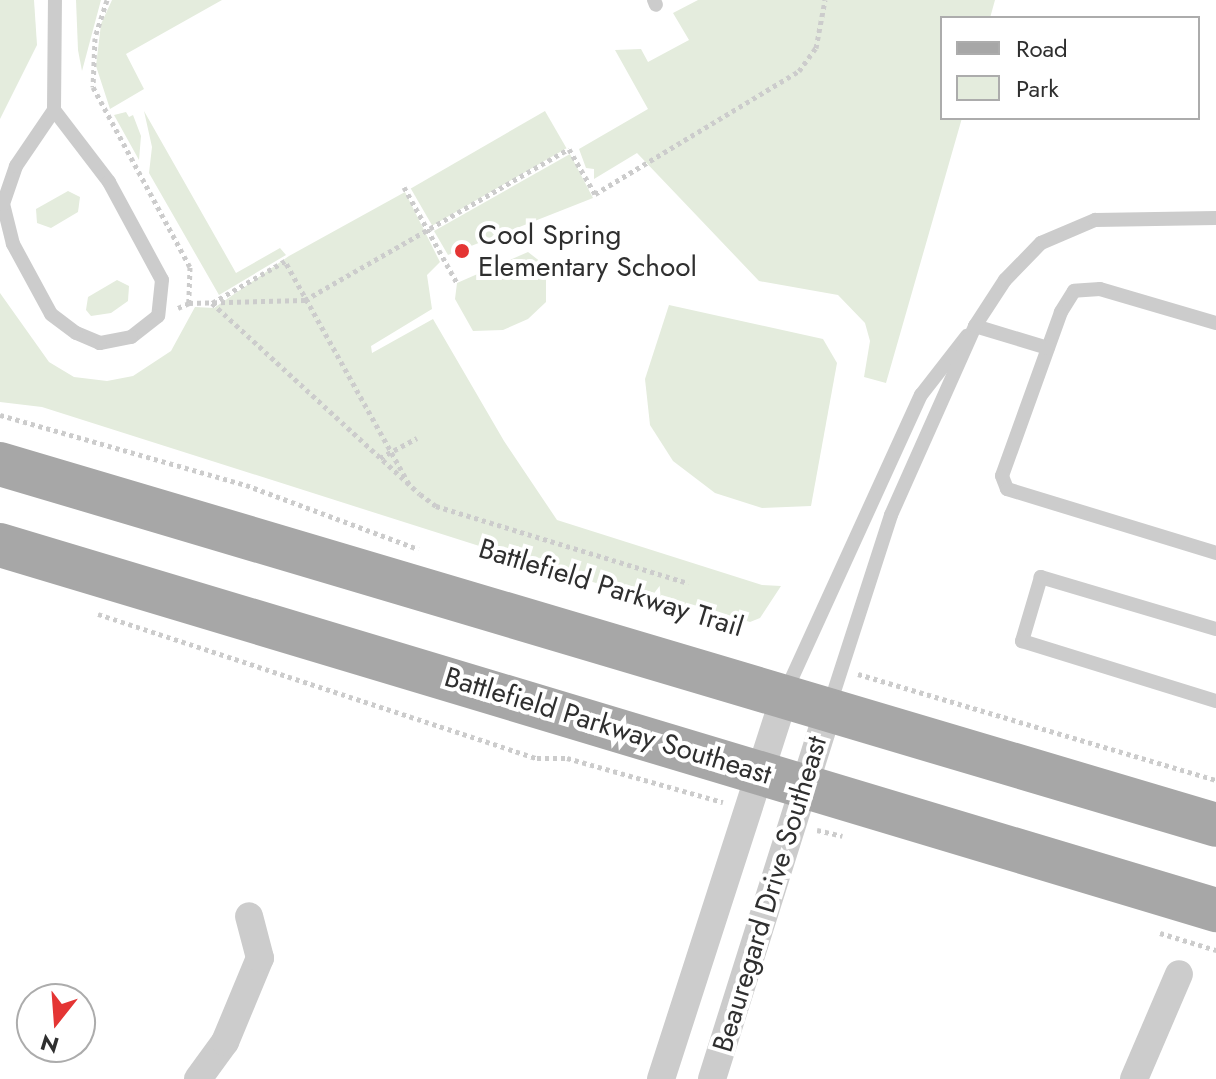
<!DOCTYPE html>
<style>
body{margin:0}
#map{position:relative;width:1216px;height:1079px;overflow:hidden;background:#fff;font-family:Jost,sans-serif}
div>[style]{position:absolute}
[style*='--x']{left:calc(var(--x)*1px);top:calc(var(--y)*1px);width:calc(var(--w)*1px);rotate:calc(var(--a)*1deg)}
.green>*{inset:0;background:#e4ecdd;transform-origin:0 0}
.path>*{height:5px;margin-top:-2.5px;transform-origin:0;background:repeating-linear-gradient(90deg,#ccc 0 4px,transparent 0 8px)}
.lane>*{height:14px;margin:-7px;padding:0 7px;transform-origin:7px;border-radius:7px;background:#ccc}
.street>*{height:28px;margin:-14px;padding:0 14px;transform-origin:14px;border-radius:14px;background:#ccc}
.primary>*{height:44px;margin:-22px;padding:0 22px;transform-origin:22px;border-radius:22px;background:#a7a7a7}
.dots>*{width:22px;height:22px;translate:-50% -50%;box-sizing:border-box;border:4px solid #fff;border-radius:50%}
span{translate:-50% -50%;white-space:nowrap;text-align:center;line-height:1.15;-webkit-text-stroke:8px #fff;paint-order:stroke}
.poi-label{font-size:28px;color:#2f2f2f}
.left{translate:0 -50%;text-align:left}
.street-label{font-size:28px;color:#2f2f2f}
.legend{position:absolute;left:940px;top:16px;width:260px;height:104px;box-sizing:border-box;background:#fff;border:2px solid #acacac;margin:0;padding:10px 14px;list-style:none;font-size:24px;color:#2f2f2f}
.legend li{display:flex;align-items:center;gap:16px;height:40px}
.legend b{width:40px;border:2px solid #acacac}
.north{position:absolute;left:16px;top:983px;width:80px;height:80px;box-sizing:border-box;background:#fff;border:2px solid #acacac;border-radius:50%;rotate:197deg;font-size:22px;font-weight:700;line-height:32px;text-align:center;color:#2f2f2f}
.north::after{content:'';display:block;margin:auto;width:28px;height:36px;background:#e43534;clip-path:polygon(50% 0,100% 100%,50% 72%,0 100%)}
</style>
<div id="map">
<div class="green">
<i style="clip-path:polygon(0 0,34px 0,37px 45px,0 119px)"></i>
<i style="clip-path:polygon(76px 0,101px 0,82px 71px,78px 50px)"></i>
<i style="clip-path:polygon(112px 0,222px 0,126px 54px,144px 89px,110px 109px,96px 66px,101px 24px)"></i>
<i style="clip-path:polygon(698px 0,995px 0,990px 18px,942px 18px,942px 118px,962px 118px,886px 383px,864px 377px,870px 341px,865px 323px,838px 295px,759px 281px,637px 153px,594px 179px,594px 169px,586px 168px,579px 149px,648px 109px,615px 50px,641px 49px,648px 62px,689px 40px,673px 13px)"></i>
<i style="clip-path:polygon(144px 111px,236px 273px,280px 248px,286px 255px,219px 295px,149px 173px,152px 147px)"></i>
<i style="left:545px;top:111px;width:43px;height:155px;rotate:60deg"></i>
<i style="clip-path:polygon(126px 112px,129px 117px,133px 115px,141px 136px,139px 160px,114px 115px)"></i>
<i style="clip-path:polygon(570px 154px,593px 198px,448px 255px,434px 231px)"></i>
<i style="clip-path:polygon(68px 191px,80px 197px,78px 212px,51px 228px,37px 223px,36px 209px)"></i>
<i style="clip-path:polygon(405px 192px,440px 262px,427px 275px,432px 309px,371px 346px,372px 353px,433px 319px,504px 441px,557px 520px,762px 585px,781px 586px,760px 618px,750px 622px,698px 605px,684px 611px,42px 407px,0 402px,0 293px,49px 362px,74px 377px,107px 381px,133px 376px,171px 351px,195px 307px,214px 308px,289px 256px)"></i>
<i style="clip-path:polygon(528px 252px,546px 266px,546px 302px,528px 319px,503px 330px,473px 331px,455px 299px,457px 283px)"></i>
<i style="clip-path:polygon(117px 280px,129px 286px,128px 301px,111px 313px,91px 316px,86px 310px,88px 297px)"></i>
<i style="clip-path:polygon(669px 305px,823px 339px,837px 363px,811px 506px,762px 508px,715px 493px,673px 461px,650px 425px,645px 379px)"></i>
</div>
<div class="path">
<i style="--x:107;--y:0;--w:40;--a:108"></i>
<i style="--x:95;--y:38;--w:49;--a:92.3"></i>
<i style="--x:93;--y:87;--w:204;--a:61.7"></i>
<i style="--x:190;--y:267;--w:36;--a:92"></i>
<i style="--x:404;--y:187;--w:110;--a:61.1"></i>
<i style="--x:178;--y:308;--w:12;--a:-24"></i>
<i style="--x:189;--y:303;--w:116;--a:-1.5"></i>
<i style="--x:305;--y:300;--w:304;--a:-29.8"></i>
<i style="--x:569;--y:149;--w:52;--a:60"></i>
<i style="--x:595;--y:194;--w:238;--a:-31.1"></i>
<i style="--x:799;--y:71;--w:29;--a:-54"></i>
<i style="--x:816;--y:48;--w:49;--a:-79.4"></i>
<i style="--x:0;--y:415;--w:256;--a:15.9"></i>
<i style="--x:246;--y:485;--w:184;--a:20.4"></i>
<i style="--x:380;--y:458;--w:42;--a:-28.4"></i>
<i style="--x:409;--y:484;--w:255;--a:-119.1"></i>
<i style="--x:285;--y:261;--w:84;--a:150.1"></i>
<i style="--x:212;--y:303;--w:282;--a:42.6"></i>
<i style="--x:420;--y:494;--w:20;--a:37"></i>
<i style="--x:436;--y:506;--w:264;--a:17"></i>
<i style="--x:98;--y:614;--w:462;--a:18.2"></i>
<i style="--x:537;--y:758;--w:30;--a:0"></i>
<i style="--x:567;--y:758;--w:162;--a:15.8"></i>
<i style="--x:858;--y:674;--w:373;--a:16.5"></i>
<i style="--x:817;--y:830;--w:26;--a:13"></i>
<i style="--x:1160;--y:933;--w:59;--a:16.9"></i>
</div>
<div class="lane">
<i style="--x:654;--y:0;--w:5;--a:68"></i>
<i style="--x:54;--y:110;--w:91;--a:52.6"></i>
<i style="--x:109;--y:182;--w:111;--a:61.6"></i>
<i style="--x:162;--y:280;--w:36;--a:96"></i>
<i style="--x:158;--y:316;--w:34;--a:142"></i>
<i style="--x:131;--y:337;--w:32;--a:169"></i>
<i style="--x:100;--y:343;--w:26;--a:-157"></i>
<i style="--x:76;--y:333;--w:31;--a:-143"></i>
<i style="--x:51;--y:314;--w:80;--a:-118.5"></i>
<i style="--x:13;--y:244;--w:41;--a:-104"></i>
<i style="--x:3;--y:204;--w:40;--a:-71.1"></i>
<i style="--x:16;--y:166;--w:68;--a:-55.8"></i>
<i style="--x:54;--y:110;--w:110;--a:-89.5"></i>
<i style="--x:1216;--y:323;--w:121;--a:-163.7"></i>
<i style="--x:1100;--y:289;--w:26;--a:176"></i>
<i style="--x:1074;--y:291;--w:25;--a:122"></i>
<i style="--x:1061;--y:312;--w:174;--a:109.8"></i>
<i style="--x:1002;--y:476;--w:14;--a:69"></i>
<i style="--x:1007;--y:489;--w:219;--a:17"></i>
<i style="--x:975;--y:326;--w:76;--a:16.8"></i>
<i style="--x:1216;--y:629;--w:183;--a:-163.5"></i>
<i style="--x:1041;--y:577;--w:67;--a:106.5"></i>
<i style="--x:1022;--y:641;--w:203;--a:17.2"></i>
<i style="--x:785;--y:693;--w:328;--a:-65.5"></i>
<i style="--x:921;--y:395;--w:75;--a:-52.1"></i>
<i style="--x:830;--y:704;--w:199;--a:-72.1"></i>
<i style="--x:891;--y:515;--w:207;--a:-66"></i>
<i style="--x:975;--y:326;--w:55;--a:-56.9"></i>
<i style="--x:1005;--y:280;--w:52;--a:-45.8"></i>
<i style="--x:1041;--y:243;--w:59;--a:-23.1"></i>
<i style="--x:1095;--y:220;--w:121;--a:-0.9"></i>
</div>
<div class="street">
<i style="--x:198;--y:1079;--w:46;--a:-53.9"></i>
<i style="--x:225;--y:1042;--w:91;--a:-67.4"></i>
<i style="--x:260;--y:958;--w:43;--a:-104.7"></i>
<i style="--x:661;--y:1079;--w:404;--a:-72.1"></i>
<i style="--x:712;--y:1079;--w:388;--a:-72.5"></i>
<i style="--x:1134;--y:1079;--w:114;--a:-66.8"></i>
</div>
<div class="primary">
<i style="--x:0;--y:464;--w:1268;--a:16.53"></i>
<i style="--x:0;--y:545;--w:1270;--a:16.71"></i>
</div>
<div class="dots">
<i style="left:462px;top:251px;background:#e43534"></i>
</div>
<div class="poi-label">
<span class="left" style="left:478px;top:251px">Cool Spring<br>Elementary School</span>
</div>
<div class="street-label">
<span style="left:611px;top:588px;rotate:17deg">Battlefield Parkway Trail</span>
<span style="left:608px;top:726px;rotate:17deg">Battlefield Parkway Southeast</span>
<span style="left:770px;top:894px;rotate:-73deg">Beauregard Drive Southeast</span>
</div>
<ul class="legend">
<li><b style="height:10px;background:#a7a7a7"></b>Road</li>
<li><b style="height:22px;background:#e4ecdd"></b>Park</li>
</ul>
<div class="north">N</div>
</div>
